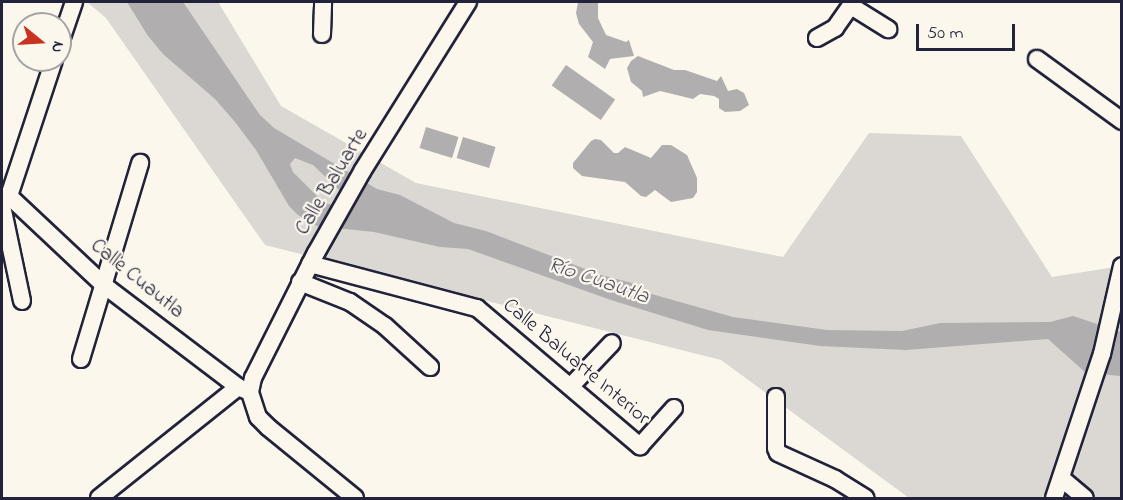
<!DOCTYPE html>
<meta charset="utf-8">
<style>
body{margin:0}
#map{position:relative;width:1123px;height:500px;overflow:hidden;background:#fbf7ec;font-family:"Indie Flower",sans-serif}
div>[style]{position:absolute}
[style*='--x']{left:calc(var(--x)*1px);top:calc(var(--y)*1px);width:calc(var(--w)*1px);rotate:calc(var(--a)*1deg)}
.green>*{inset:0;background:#dbd8d3}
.water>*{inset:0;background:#b1aeb0;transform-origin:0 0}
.roads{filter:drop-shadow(2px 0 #22223b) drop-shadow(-2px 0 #22223b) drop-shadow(0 2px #22223b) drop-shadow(0 -2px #22223b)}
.minor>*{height:16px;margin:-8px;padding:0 8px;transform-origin:8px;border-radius:8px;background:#fbf7ec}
span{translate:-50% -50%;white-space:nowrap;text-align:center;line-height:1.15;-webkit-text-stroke:4.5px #fbf7ec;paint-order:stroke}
.street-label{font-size:21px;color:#22223b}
.water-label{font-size:22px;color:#545364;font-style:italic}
.frame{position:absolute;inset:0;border:3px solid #22223b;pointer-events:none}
.north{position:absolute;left:12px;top:12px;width:60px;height:60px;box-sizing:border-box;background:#fbf7ec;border:2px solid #a4a2a5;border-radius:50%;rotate:108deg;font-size:16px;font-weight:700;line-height:24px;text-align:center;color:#22223b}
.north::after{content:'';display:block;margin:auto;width:21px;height:27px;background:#c8321e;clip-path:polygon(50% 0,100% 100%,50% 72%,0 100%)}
.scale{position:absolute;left:916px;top:24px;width:99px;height:27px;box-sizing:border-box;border:3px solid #22223b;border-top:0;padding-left:8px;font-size:18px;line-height:21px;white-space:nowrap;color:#22223b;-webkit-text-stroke:4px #fbf7ec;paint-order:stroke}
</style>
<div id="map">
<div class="green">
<i style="clip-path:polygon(87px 2px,218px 2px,281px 106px,416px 183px,783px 257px,869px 133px,961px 136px,1052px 277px,1121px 266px,1121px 498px,909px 498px,721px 360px,265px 245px,106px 18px)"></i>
</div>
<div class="water">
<i style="clip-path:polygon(evenodd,127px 2px,183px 2px,260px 115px,274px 128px,377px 189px,400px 195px,454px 223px,486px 231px,601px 275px,632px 283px,648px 293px,733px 317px,827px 330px,902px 331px,940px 323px,1050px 322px,1073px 316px,1121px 332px,1121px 376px,1086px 373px,1048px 339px,906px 350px,820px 346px,708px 330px,611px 300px,468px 249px,440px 247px,374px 232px,317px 226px,298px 215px,289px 206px,256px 150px,235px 122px,215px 99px,163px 54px,148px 36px,127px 2px,295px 158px,313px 165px,339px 190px,342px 197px,334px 205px,324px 203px,293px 172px,290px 164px,295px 158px)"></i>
<i style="clip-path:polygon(578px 2px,598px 2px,598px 18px,606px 35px,626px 42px,629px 40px,634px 56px,610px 59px,605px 69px,588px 57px,593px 42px,579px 24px,576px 13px)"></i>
<i style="clip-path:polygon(638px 56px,674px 70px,685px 70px,717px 81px,721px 76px,728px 91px,737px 89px,744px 93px,749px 105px,740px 111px,725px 112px,719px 108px,719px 99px,714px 96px,700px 94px,693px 99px,660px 91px,643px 97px,642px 91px,631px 82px,627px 68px,631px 61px)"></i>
<i style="left:566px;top:65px;width:60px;height:25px;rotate:35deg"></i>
<i style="left:426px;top:127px;width:34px;height:22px;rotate:17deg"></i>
<i style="left:463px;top:137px;width:34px;height:22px;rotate:17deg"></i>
<i style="clip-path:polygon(595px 139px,601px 140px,614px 153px,618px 153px,625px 147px,651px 158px,662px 145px,671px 145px,687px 155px,697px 178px,697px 192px,693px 198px,671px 202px,655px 190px,646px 197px,641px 196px,625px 182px,582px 176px,573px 168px,573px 163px,591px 141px)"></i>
</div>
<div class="roads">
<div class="minor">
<i style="--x:851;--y:6;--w:44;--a:31.9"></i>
<i style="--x:322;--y:34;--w:32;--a:-88"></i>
<i style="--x:817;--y:38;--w:21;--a:-29"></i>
<i style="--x:835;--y:28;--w:32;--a:-55"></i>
<i style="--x:60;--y:43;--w:43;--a:-71.1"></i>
<i style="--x:1037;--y:59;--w:105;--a:36.1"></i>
<i style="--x:2;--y:196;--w:7;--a:0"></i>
<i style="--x:9;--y:196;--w:132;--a:43.2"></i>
<i style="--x:105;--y:286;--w:167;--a:37.2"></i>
<i style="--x:238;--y:387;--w:13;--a:23"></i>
<i style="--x:9;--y:196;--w:143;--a:-71.7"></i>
<i style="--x:2;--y:206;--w:97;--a:78.1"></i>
<i style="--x:310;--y:264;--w:173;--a:14.8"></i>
<i style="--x:477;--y:308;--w:214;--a:40.3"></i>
<i style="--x:640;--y:446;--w:51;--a:-48.2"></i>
<i style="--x:300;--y:282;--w:54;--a:21.8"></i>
<i style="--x:350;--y:302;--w:42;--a:34.4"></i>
<i style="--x:385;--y:326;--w:61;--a:42.3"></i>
<i style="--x:81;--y:359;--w:205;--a:-73.2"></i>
<i style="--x:571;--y:386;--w:59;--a:-46.4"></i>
<i style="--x:776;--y:397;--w:51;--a:90"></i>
<i style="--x:776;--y:448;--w:5;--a:68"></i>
<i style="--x:778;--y:453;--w:63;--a:24.5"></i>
<i style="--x:835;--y:479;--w:36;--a:32"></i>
<i style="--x:1061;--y:478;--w:31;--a:40"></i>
<i style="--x:99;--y:498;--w:178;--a:-38.6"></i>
<i style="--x:355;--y:498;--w:112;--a:-140.8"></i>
<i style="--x:268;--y:427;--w:14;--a:-135"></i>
<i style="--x:258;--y:417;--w:26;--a:-108"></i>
<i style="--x:250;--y:392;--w:14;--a:-78"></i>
<i style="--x:253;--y:378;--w:140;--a:-63.3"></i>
<i style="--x:316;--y:253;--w:95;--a:-60.5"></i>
<i style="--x:363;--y:170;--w:198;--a:-58"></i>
<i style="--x:1054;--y:498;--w:152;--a:-71.6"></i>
<i style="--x:1102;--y:354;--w:90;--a:-77.2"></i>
</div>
</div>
<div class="street-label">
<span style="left:332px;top:182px;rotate:-59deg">Calle Baluarte</span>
<span style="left:137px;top:279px;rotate:39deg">Calle Cuautla</span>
<span style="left:576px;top:362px;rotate:40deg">Calle Baluarte Interior</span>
</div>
<div class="water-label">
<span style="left:598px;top:282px;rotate:19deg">Río Cuautla</span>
</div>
<div class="frame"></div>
<div class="north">N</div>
<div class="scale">50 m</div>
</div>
